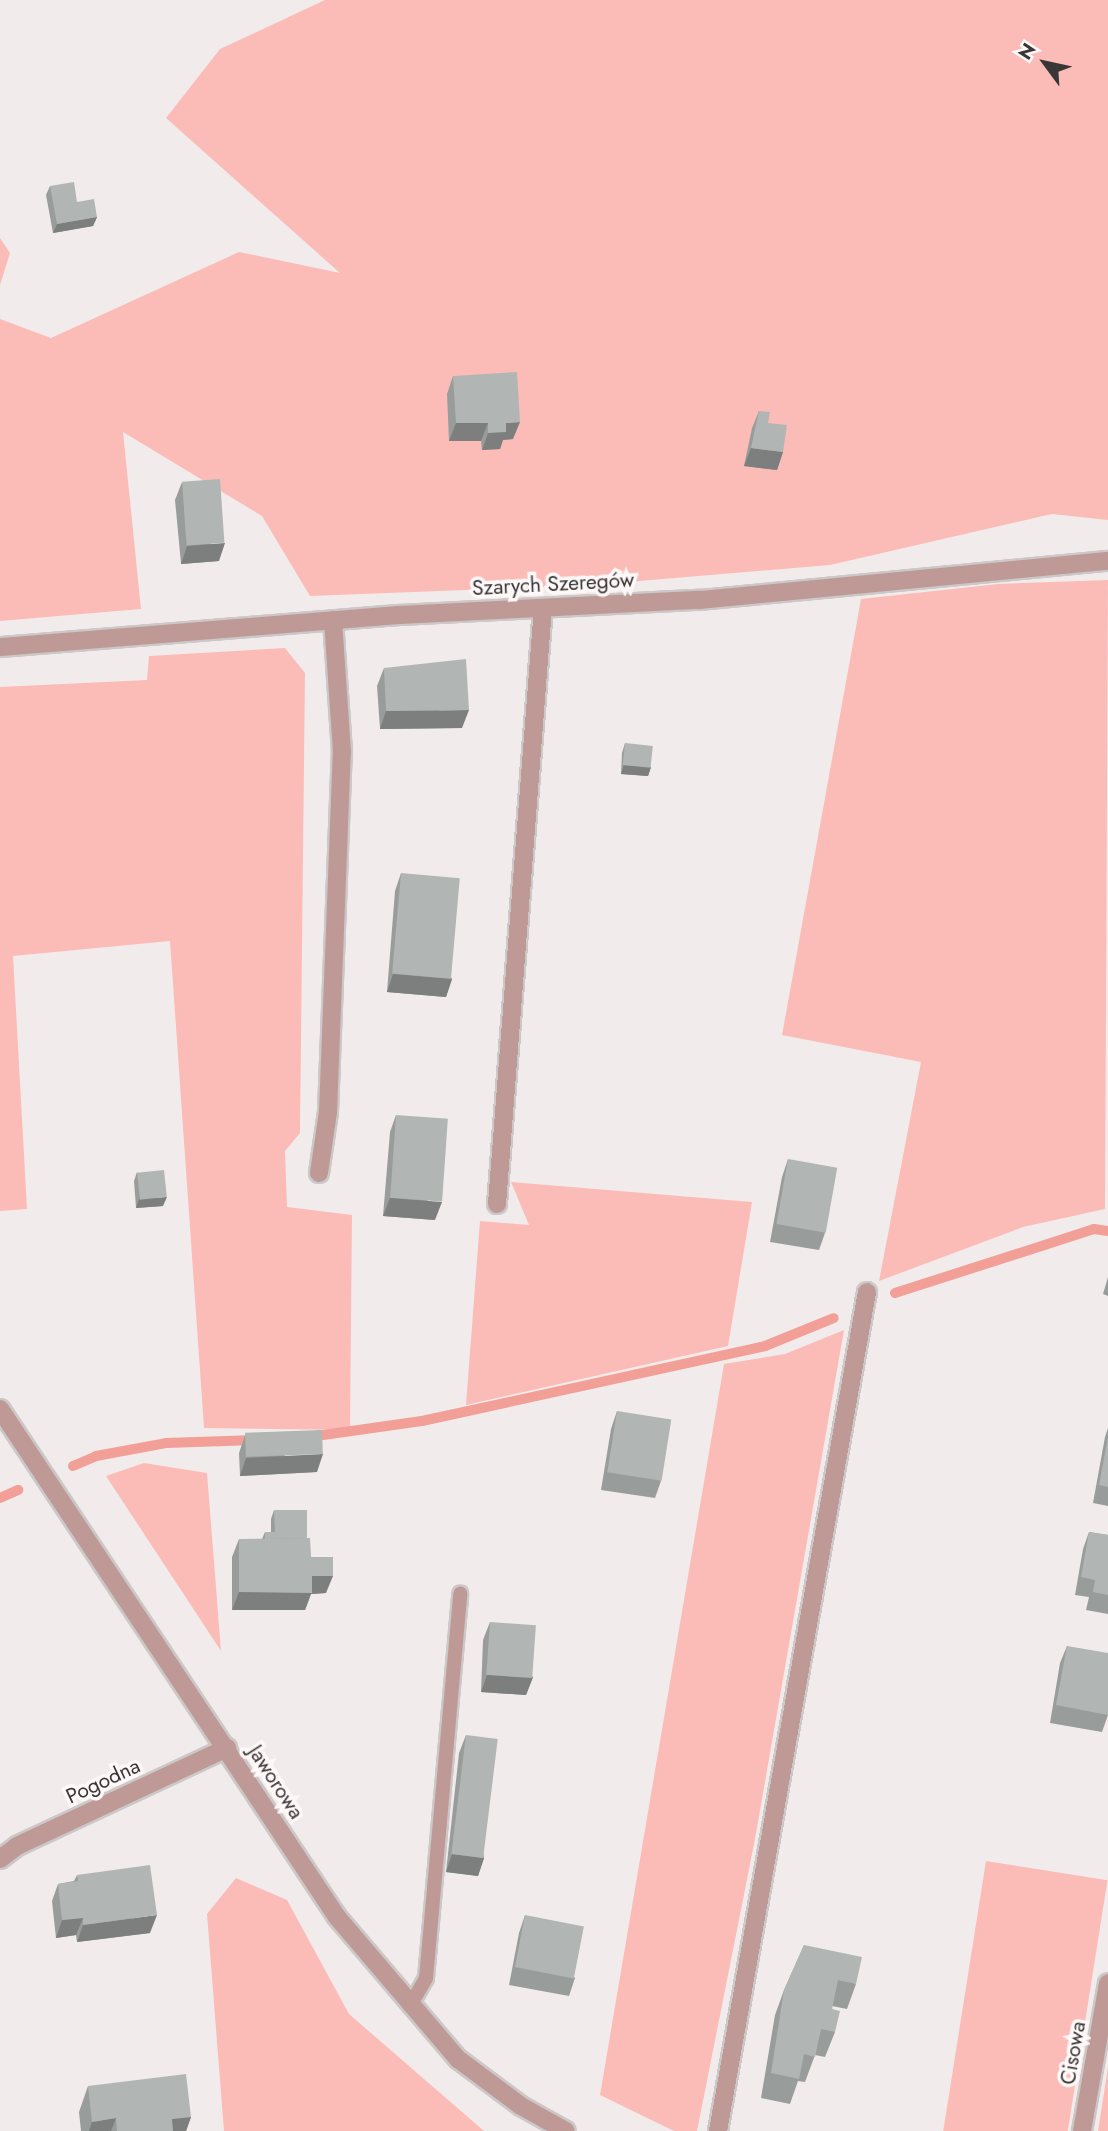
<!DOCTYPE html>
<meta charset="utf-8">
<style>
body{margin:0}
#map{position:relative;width:1108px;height:2131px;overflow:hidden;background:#f1eceb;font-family:Jost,sans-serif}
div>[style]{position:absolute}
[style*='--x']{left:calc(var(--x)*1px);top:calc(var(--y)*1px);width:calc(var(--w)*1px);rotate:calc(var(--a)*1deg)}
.green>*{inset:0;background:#fbbcb7;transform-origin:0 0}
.stream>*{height:10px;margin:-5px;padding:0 5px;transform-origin:5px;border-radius:5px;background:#f29f98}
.roads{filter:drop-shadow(2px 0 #ccc8c7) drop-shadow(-2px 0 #ccc8c7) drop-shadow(0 2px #ccc8c7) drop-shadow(0 -2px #ccc8c7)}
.service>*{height:14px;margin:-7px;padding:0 7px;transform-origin:7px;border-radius:7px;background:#be9996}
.minor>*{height:18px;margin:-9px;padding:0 9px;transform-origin:9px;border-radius:9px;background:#be9996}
.wall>*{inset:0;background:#989d9b}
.shaded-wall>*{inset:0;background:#7c7f7e}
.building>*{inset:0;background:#b1b6b4;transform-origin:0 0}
span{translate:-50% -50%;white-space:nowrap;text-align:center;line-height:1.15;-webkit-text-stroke:7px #fef9f8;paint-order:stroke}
.street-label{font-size:21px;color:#383636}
.north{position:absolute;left:1010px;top:28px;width:70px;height:70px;-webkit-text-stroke:5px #fef9f8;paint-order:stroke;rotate:303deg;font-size:19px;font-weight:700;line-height:28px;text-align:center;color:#383636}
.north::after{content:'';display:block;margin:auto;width:24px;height:32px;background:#383636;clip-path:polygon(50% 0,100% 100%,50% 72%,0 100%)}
</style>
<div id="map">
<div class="green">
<i style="clip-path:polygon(325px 0,1108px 0,1108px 520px,1052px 514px,830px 565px,592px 585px,310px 596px,262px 516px,123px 432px,141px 609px,0 621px,0 319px,51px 338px,239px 252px,340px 273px,166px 118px,220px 49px)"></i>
<i style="clip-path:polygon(0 238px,10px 253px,0 285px)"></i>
<i style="clip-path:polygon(1108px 580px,1105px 1209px,1023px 1227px,879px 1281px,921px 1062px,782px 1035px,861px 599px,998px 584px)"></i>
<i style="clip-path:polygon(285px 648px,305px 673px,300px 1133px,285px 1151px,287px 1207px,352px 1215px,350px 1430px,204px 1428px,170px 941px,13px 956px,27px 1209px,0 1211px,0 687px,147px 680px,149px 656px)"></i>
<i style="clip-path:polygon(511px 1182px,752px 1202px,728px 1346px,466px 1405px,480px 1221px,529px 1225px)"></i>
<i style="clip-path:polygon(844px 1330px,755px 1839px,697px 2131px,674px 2131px,600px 2095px,724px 1364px,785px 1354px)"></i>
<i style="clip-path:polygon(144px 1463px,207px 1473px,221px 1651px,106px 1476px)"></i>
<i style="left:986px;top:1861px;width:123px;height:275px;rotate:9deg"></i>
<i style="clip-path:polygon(236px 1878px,287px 1900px,349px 2014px,484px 2131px,224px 2131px,207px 1914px)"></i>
<i style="clip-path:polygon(1108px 2067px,1108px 2131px,1098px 2131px)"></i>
</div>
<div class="stream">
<i style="--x:895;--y:1293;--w:209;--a:-17.8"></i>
<i style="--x:1094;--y:1229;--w:14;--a:8"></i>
<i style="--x:309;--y:1437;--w:114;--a:-8.1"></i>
<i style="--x:422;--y:1421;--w:351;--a:-12.3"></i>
<i style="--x:765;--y:1346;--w:74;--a:-22.1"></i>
<i style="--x:73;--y:1466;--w:25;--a:-23"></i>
<i style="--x:96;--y:1456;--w:71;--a:-10.5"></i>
<i style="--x:166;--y:1443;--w:92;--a:-1.9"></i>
<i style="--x:0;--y:1498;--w:20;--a:-24"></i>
</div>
<div class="roads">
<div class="service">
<i style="--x:410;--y:2006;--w:32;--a:-60"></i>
<i style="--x:426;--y:1978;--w:386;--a:-84.9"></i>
</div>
<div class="minor">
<i style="--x:0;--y:647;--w:400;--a:-4.6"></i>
<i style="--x:399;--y:615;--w:301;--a:-2.9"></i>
<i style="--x:700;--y:600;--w:410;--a:-5.5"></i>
<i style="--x:319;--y:1173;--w:62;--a:-81.6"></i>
<i style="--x:328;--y:1112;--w:360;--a:-87.8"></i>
<i style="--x:342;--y:752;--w:132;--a:-93.9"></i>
<i style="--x:497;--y:1204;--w:598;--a:-85.59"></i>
<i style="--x:0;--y:1409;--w:610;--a:56.44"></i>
<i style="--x:337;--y:1917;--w:187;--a:49.6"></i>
<i style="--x:458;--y:2059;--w:79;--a:36.7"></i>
<i style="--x:521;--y:2106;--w:51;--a:29.1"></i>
<i style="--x:0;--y:1859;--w:21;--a:-37"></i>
<i style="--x:17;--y:1846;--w:232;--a:-25"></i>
<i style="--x:718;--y:2131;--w:852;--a:-79.93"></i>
<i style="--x:1082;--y:2131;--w:150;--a:-80"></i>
</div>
</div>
<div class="wall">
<i style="clip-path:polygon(50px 186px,77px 202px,97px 217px,93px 226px,53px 233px,46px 195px)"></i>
<i style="clip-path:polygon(453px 376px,513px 439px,503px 440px,500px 449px,482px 450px,481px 441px,449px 441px,447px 394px)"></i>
<i style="clip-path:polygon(759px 411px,768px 423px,783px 452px,777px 470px,744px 466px,752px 428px)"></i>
<i style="clip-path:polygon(182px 482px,219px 561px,181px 564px,175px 500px)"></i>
<i style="clip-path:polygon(384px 668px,462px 728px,380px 729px,377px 686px)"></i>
<i style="clip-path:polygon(625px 743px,651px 767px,648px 776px,621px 774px,622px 753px)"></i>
<i style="clip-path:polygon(401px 873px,452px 979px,446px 997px,387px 992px,395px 891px)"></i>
<i style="clip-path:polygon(396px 1115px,435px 1220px,383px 1216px,390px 1132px)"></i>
<i style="clip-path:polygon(788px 1159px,825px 1233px,819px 1250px,770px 1242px,782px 1177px)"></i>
<i style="clip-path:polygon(137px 1172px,163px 1206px,136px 1208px,134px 1181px)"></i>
<i style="clip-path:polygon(1108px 1277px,1108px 1296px,1103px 1294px)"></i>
<i style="clip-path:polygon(617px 1411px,661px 1481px,655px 1498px,601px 1490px,611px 1429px)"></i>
<i style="clip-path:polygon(1108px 1428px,1108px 1506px,1093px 1503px,1105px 1437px)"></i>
<i style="clip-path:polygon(245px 1435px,317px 1472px,240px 1476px,239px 1453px)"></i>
<i style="clip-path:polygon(274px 1510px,307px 1538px,311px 1557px,326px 1593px,311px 1594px,305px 1610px,232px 1610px,232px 1557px,239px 1539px,262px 1539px,265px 1532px,271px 1532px,271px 1519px)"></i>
<i style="clip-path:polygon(1089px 1532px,1108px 1535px,1108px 1614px,1086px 1610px,1089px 1597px,1075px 1595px,1083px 1549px)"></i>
<i style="clip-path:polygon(490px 1622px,533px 1677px,526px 1695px,481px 1692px,483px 1640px)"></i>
<i style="clip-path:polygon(1067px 1646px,1108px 1715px,1102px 1732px,1050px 1723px,1060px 1663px)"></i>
<i style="clip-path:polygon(466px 1735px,484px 1858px,478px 1876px,446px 1872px,459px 1753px)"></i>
<i style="clip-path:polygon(77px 1875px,150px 1933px,77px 1942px,76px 1935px,56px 1938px,52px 1901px,58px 1884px,74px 1881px)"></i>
<i style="clip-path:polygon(525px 1915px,575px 1978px,569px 1996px,509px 1985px,519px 1933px)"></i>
<i style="clip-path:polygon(804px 1945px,856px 1984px,847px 2009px,832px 2006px,835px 2032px,825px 2057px,815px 2055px,805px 2082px,798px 2081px,790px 2104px,761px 2098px,775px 2015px,784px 1990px)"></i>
<i style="clip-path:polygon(88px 2086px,191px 2117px,186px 2131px,81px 2131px,79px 2112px)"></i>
</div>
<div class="shaded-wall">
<i style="clip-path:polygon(97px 217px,93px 226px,53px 233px,57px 224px)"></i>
<i style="clip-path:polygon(520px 422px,513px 439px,503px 440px,500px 449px,482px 450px,488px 433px,506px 423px)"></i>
<i style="clip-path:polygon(456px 423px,488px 423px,481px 441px,449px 441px)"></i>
<i style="clip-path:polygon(751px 448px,783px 452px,777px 470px,744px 466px)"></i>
<i style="clip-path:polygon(225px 543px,219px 561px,181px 564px,187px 546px)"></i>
<i style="clip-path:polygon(469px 710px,462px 728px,380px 729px,386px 711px)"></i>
<i style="clip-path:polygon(624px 765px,651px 767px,648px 776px,621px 774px)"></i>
<i style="clip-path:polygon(393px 974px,452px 979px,446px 997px,387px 992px)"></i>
<i style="clip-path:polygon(167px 1197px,163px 1206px,136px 1208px,139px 1199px)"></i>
<i style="clip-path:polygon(390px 1198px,442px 1202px,435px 1220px,383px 1216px)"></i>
<i style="clip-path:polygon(323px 1454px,317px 1472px,240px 1476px,246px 1458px)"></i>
<i style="clip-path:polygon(312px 1576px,333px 1576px,326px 1593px,311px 1594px,305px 1610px,232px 1610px,239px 1592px)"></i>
<i style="clip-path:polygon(487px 1675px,533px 1677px,526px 1695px,481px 1692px)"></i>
<i style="clip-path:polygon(452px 1854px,484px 1858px,478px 1876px,446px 1872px)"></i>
<i style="clip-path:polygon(157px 1915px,150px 1933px,77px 1942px,83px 1925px)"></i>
<i style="clip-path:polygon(83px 1918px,76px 1935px,56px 1938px,62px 1920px)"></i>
<i style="clip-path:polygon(191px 2117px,186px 2131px,167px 2131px,172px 2119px)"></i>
<i style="clip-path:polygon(116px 2118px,111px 2131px,89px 2131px,92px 2122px)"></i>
</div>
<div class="building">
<i style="clip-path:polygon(74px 182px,77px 202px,94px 199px,97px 217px,57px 224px,50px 186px)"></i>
<i style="clip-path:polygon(517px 372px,520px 422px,506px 423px,506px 432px,488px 433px,488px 423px,456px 423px,453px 376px)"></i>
<i style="clip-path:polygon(759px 411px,770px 412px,768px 423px,787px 425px,783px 452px,751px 448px)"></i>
<i style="left:220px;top:479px;width:64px;height:38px;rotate:86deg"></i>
<i style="clip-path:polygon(466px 659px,469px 710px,386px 711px,384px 668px)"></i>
<i style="left:625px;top:743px;width:28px;height:22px;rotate:6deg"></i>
<i style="left:401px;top:873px;width:59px;height:101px;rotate:5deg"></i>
<i style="left:396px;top:1115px;width:52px;height:83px;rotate:4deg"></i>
<i style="left:788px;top:1159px;width:50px;height:66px;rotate:10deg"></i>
<i style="left:164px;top:1170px;width:27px;height:27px;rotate:84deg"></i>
<i style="left:617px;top:1411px;width:55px;height:62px;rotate:9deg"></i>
<i style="left:322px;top:1430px;width:24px;height:77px;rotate:88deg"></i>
<i style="clip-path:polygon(1108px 1437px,1108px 1487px,1099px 1485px)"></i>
<i style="clip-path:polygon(274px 1510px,307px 1510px,307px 1538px,265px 1539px,265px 1532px,275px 1532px)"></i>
<i style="clip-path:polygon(1089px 1532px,1108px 1535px,1108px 1595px,1093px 1592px,1095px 1580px,1081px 1577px)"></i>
<i style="clip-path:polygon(310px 1538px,311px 1557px,333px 1557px,333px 1576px,312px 1576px,312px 1593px,239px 1592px,239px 1539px)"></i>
<i style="left:490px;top:1622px;width:46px;height:53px;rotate:4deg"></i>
<i style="clip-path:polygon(1067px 1646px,1108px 1653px,1108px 1715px,1056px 1705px)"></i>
<i style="left:466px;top:1735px;width:32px;height:120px;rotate:7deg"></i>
<i style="clip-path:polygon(150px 1865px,157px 1915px,83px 1925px,83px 1918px,62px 1920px,58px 1884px,78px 1881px,77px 1875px)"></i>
<i style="left:525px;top:1915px;width:60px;height:53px;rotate:11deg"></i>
<i style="clip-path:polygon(804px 1945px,862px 1957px,856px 1984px,838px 1980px,832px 2009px,840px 2011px,835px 2032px,821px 2029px,815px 2057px,804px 2054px,799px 2079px,771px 2073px,784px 1990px)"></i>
<i style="clip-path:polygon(186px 2074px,191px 2117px,172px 2119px,173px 2131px,117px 2131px,116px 2118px,92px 2122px,88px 2086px)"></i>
</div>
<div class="street-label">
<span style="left:553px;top:584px;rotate:-3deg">Szarych Szeregów</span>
<span style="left:103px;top:1781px;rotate:-25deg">Pogodna</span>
<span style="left:276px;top:1782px;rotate:57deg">Jaworowa</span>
<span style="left:1073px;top:2053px;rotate:-80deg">Cisowa</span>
</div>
<div class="north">N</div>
</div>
